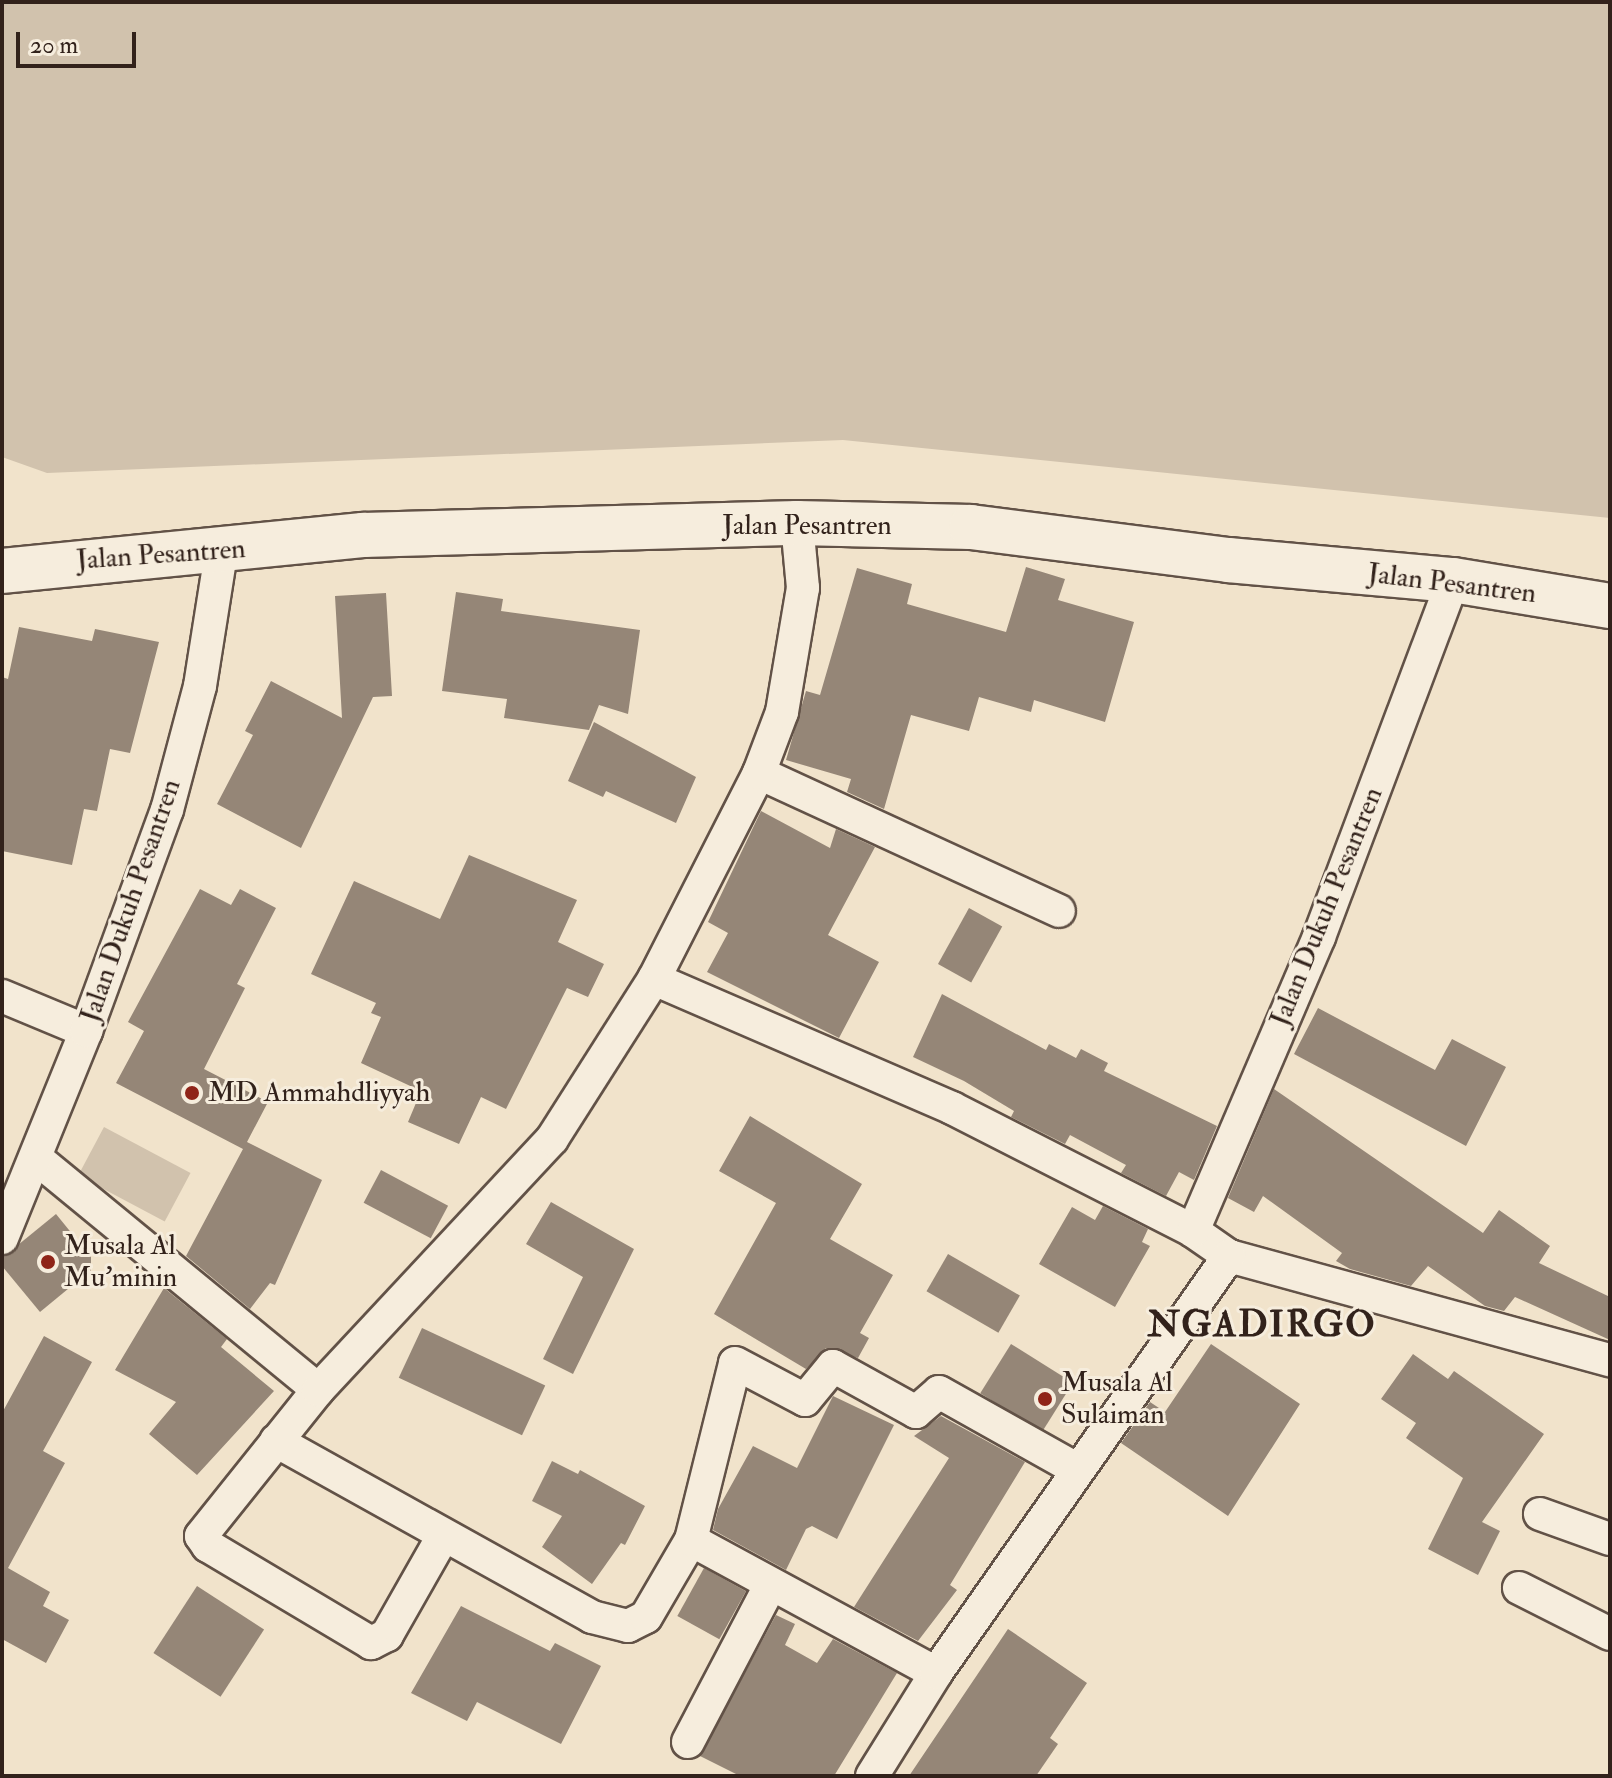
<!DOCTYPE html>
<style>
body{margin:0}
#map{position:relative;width:1612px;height:1778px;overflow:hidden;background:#f1e3cb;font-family:"IM FELL Double Pica",serif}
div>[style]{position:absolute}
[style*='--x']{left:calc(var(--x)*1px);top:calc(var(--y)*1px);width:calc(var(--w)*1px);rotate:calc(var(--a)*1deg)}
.green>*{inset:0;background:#d1c2ad;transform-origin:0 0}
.building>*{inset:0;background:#958677;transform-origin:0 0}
.roads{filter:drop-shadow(2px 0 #625247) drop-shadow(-2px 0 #625247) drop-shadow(0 2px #625247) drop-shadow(0 -2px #625247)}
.minor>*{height:32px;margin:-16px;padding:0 16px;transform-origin:16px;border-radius:16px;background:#f6eddd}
.secondary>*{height:44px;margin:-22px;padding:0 22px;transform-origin:22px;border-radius:22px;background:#f6eddd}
.dots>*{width:22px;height:22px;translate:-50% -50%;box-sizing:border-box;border:4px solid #f6eddd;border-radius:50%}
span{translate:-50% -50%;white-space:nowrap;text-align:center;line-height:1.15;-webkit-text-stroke:6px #f6eddd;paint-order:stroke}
.street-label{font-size:28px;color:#32221b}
.poi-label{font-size:28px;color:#32221b}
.left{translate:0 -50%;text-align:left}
.district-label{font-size:36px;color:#32221b;font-weight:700;letter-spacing:2px}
.frame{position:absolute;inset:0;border:4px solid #32221b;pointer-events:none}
.scale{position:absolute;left:16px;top:32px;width:120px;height:36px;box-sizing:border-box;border:4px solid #32221b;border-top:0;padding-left:10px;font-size:24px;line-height:28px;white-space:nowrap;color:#32221b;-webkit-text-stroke:6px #f6eddd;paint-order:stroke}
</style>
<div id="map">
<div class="green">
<i style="clip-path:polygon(2px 2px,1610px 2px,1610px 518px,843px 440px,47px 473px,2px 457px)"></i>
<i style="left:104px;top:1127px;width:98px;height:55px;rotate:28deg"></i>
</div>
<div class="building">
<i style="clip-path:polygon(1026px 567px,1065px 579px,1058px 600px,1134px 622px,1105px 722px,1034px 700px,1031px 712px,979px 697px,969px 731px,911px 715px,884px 809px,847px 792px,851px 779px,786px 760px,806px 691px,820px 695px,857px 568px,912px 584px,907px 604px,1006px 632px)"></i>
<i style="clip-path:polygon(456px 592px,503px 599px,501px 611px,640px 630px,628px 714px,599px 705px,589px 730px,504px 718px,507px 699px,442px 691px)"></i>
<i style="clip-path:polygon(386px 593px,392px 696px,373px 697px,301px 848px,217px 804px,253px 735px,245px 731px,271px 681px,342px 718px,335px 596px)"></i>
<i style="clip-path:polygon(19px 627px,92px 641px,95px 629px,159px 642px,130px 753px,110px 749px,97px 811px,84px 809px,72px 865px,2px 851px,2px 677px,8px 679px)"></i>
<i style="clip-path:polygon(594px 722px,696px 777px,676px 823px,606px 791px,603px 797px,568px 781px)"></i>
<i style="clip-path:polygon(761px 811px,830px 848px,836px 829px,875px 847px,828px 935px,879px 962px,839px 1038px,707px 972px,728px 933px,708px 922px)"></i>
<i style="clip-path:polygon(469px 855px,577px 900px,558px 942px,604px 964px,588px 997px,567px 988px,506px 1109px,481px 1097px,459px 1144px,408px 1122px,421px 1091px,361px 1063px,381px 1017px,371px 1013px,376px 1003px,311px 974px,354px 881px,440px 919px)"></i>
<i style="clip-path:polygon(200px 889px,231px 905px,240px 889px,276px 908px,237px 984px,245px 988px,204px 1069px,268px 1102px,247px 1142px,322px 1180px,275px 1285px,270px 1283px,250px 1309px,186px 1256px,243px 1149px,116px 1083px,144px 1031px,128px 1022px)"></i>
<i style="left:969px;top:908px;width:38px;height:64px;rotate:29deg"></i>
<i style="clip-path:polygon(942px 994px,1046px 1050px,1049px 1044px,1076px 1058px,1081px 1049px,1108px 1063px,1104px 1071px,1217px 1126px,1194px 1180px,1179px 1172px,1166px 1196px,1121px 1173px,1126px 1165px,1070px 1135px,1065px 1144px,1011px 1117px,1014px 1111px,964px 1081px,913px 1057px)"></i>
<i style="clip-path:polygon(1318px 1008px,1435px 1070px,1452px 1039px,1506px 1067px,1466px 1146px,1294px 1054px)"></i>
<i style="clip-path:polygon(1274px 1089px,1483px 1233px,1499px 1210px,1550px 1246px,1539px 1263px,1610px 1297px,1610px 1340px,1515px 1297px,1504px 1311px,1485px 1306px,1428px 1266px,1411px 1286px,1350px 1269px,1336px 1261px,1342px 1253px,1263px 1196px,1254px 1212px,1228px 1198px)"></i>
<i style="clip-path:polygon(750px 1116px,862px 1184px,830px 1239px,893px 1275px,860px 1333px,869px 1338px,858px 1358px,826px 1348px,806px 1369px,714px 1314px,776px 1203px,719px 1171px)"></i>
<i style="left:381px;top:1170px;width:76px;height:37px;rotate:28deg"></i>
<i style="clip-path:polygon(551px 1202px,634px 1249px,573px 1374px,543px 1359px,583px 1277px,526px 1244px)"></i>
<i style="clip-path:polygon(1103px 1206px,1148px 1229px,1142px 1242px,1150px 1246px,1115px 1307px,1039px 1264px,1072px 1207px,1095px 1220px)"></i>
<i style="clip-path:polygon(56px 1214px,91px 1257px,91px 1270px,40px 1312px,2px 1266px,2px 1258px)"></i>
<i style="left:948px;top:1254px;width:83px;height:43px;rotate:30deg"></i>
<i style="clip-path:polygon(164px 1288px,227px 1339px,221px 1347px,274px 1391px,197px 1475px,149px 1434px,176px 1402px,115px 1370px)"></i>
<i style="left:422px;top:1328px;width:136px;height:55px;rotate:25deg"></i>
<i style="clip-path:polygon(44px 1336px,92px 1362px,43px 1451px,65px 1463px,8px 1568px,50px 1592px,43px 1606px,69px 1620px,46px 1663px,2px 1639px,2px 1413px)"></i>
<i style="left:1011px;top:1344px;width:73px;height:58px;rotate:32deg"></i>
<i style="clip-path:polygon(1211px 1344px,1300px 1404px,1228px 1516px,1121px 1443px,1150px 1402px,1165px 1412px)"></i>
<i style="clip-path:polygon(1413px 1354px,1448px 1379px,1454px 1371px,1544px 1434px,1482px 1522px,1500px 1531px,1478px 1575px,1428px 1549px,1463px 1478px,1406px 1438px,1416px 1423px,1381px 1399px)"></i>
<i style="clip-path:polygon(833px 1396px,894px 1425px,837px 1539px,812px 1526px,806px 1529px,786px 1570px,713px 1530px,718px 1509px,753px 1446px,797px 1468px)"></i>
<i style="clip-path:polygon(941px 1416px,1025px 1462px,950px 1585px,957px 1590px,918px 1641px,854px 1607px,949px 1458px,914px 1436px)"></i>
<i style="clip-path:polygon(552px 1461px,578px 1474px,580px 1470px,645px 1506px,625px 1545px,621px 1543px,592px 1584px,542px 1547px,562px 1516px,532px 1501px)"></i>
<i style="left:704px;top:1568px;width:48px;height:55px;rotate:29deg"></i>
<i style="left:197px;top:1586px;width:80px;height:80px;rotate:33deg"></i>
<i style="clip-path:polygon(461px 1606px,550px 1651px,555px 1643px,601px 1666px,561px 1744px,477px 1702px,467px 1721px,411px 1693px)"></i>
<i style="clip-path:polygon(776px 1615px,795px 1624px,785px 1645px,817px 1663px,833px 1639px,897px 1673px,834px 1776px,740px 1776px,700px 1756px)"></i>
<i style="clip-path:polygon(1008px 1629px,1087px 1683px,1050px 1738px,1058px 1744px,1036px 1776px,909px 1776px)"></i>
</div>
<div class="roads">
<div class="minor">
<i style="--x:759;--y:773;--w:330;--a:24.7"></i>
<i style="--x:654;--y:979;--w:325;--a:23.4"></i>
<i style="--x:952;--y:1108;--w:271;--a:27"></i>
<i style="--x:1193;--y:1231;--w:44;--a:34.8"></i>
<i style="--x:1229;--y:1256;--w:395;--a:15.3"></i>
<i style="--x:2;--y:996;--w:91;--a:22.6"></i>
<i style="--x:36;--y:1158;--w:365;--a:39.4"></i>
<i style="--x:1193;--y:1231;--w:320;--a:-66.8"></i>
<i style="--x:1319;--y:937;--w:381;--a:-69.4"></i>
<i style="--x:2;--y:1238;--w:223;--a:-67.9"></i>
<i style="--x:86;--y:1031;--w:235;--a:-69.9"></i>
<i style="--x:167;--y:810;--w:128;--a:-75.1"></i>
<i style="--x:200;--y:686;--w:135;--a:-81"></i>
<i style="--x:276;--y:1441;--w:362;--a:29.1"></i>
<i style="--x:592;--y:1617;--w:37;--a:14"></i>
<i style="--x:628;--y:1626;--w:20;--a:-27"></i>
<i style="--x:646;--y:1617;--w:89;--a:-59.7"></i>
<i style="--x:691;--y:1540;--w:279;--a:28.5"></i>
<i style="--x:1540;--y:1514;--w:74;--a:19.7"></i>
<i style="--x:442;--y:1538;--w:112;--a:119.6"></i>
<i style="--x:387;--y:1635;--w:18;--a:153"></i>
<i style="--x:371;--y:1643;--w:190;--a:-149.2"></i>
<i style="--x:208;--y:1546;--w:12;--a:-125"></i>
<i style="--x:201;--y:1536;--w:187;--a:-51.3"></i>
<i style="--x:318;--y:1390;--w:343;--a:-47"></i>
<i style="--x:552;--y:1139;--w:190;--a:-57.5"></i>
<i style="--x:654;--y:979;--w:231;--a:-63"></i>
<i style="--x:759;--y:773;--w:65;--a:-69.3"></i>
<i style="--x:782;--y:712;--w:126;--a:-80.4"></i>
<i style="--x:803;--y:588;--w:65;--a:-95.3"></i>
<i style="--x:691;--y:1540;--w:182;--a:-76"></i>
<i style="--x:735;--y:1363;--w:79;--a:27.9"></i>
<i style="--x:805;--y:1400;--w:44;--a:-50.5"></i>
<i style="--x:833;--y:1366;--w:95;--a:29"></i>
<i style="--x:916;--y:1412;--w:30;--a:-41"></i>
<i style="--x:939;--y:1392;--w:159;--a:29.3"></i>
<i style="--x:1519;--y:1588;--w:102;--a:26.8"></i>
<i style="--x:688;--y:1742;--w:178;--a:-62.3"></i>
<i style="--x:872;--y:1776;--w:121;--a:-58.1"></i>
<i style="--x:936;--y:1673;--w:510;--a:-54.91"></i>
</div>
<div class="secondary">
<i style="--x:2;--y:571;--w:363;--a:-5.7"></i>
<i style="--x:363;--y:535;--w:434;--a:-1.6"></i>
<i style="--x:797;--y:523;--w:174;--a:1.3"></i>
<i style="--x:971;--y:527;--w:259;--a:7.3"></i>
<i style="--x:1228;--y:560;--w:226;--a:5.1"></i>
<i style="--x:1453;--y:580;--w:159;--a:9.4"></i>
</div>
</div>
<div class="dots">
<i style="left:192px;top:1093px;background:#8f2418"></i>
<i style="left:48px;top:1262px;background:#8f2418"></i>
<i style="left:1045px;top:1399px;background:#8f2418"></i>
</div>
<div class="street-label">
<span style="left:807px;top:526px">Jalan Pesantren</span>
<span style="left:161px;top:555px;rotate:-4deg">Jalan Pesantren</span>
<span style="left:1452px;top:584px;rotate:7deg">Jalan Pesantren</span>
<span style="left:131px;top:901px;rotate:-71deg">Jalan Dukuh Pesantren</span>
<span style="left:1327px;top:907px;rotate:-68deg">Jalan Dukuh Pesantren</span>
</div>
<div class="poi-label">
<span class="left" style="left:208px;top:1093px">MD Ammahdliyyah</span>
<span class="left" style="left:64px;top:1262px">Musala Al<br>Mu'minin</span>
<span class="left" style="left:1061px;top:1399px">Musala Al<br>Sulaiman</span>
</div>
<div class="district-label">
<span style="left:1262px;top:1325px">NGADIRGO</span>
</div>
<div class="frame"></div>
<div class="scale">20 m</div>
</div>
